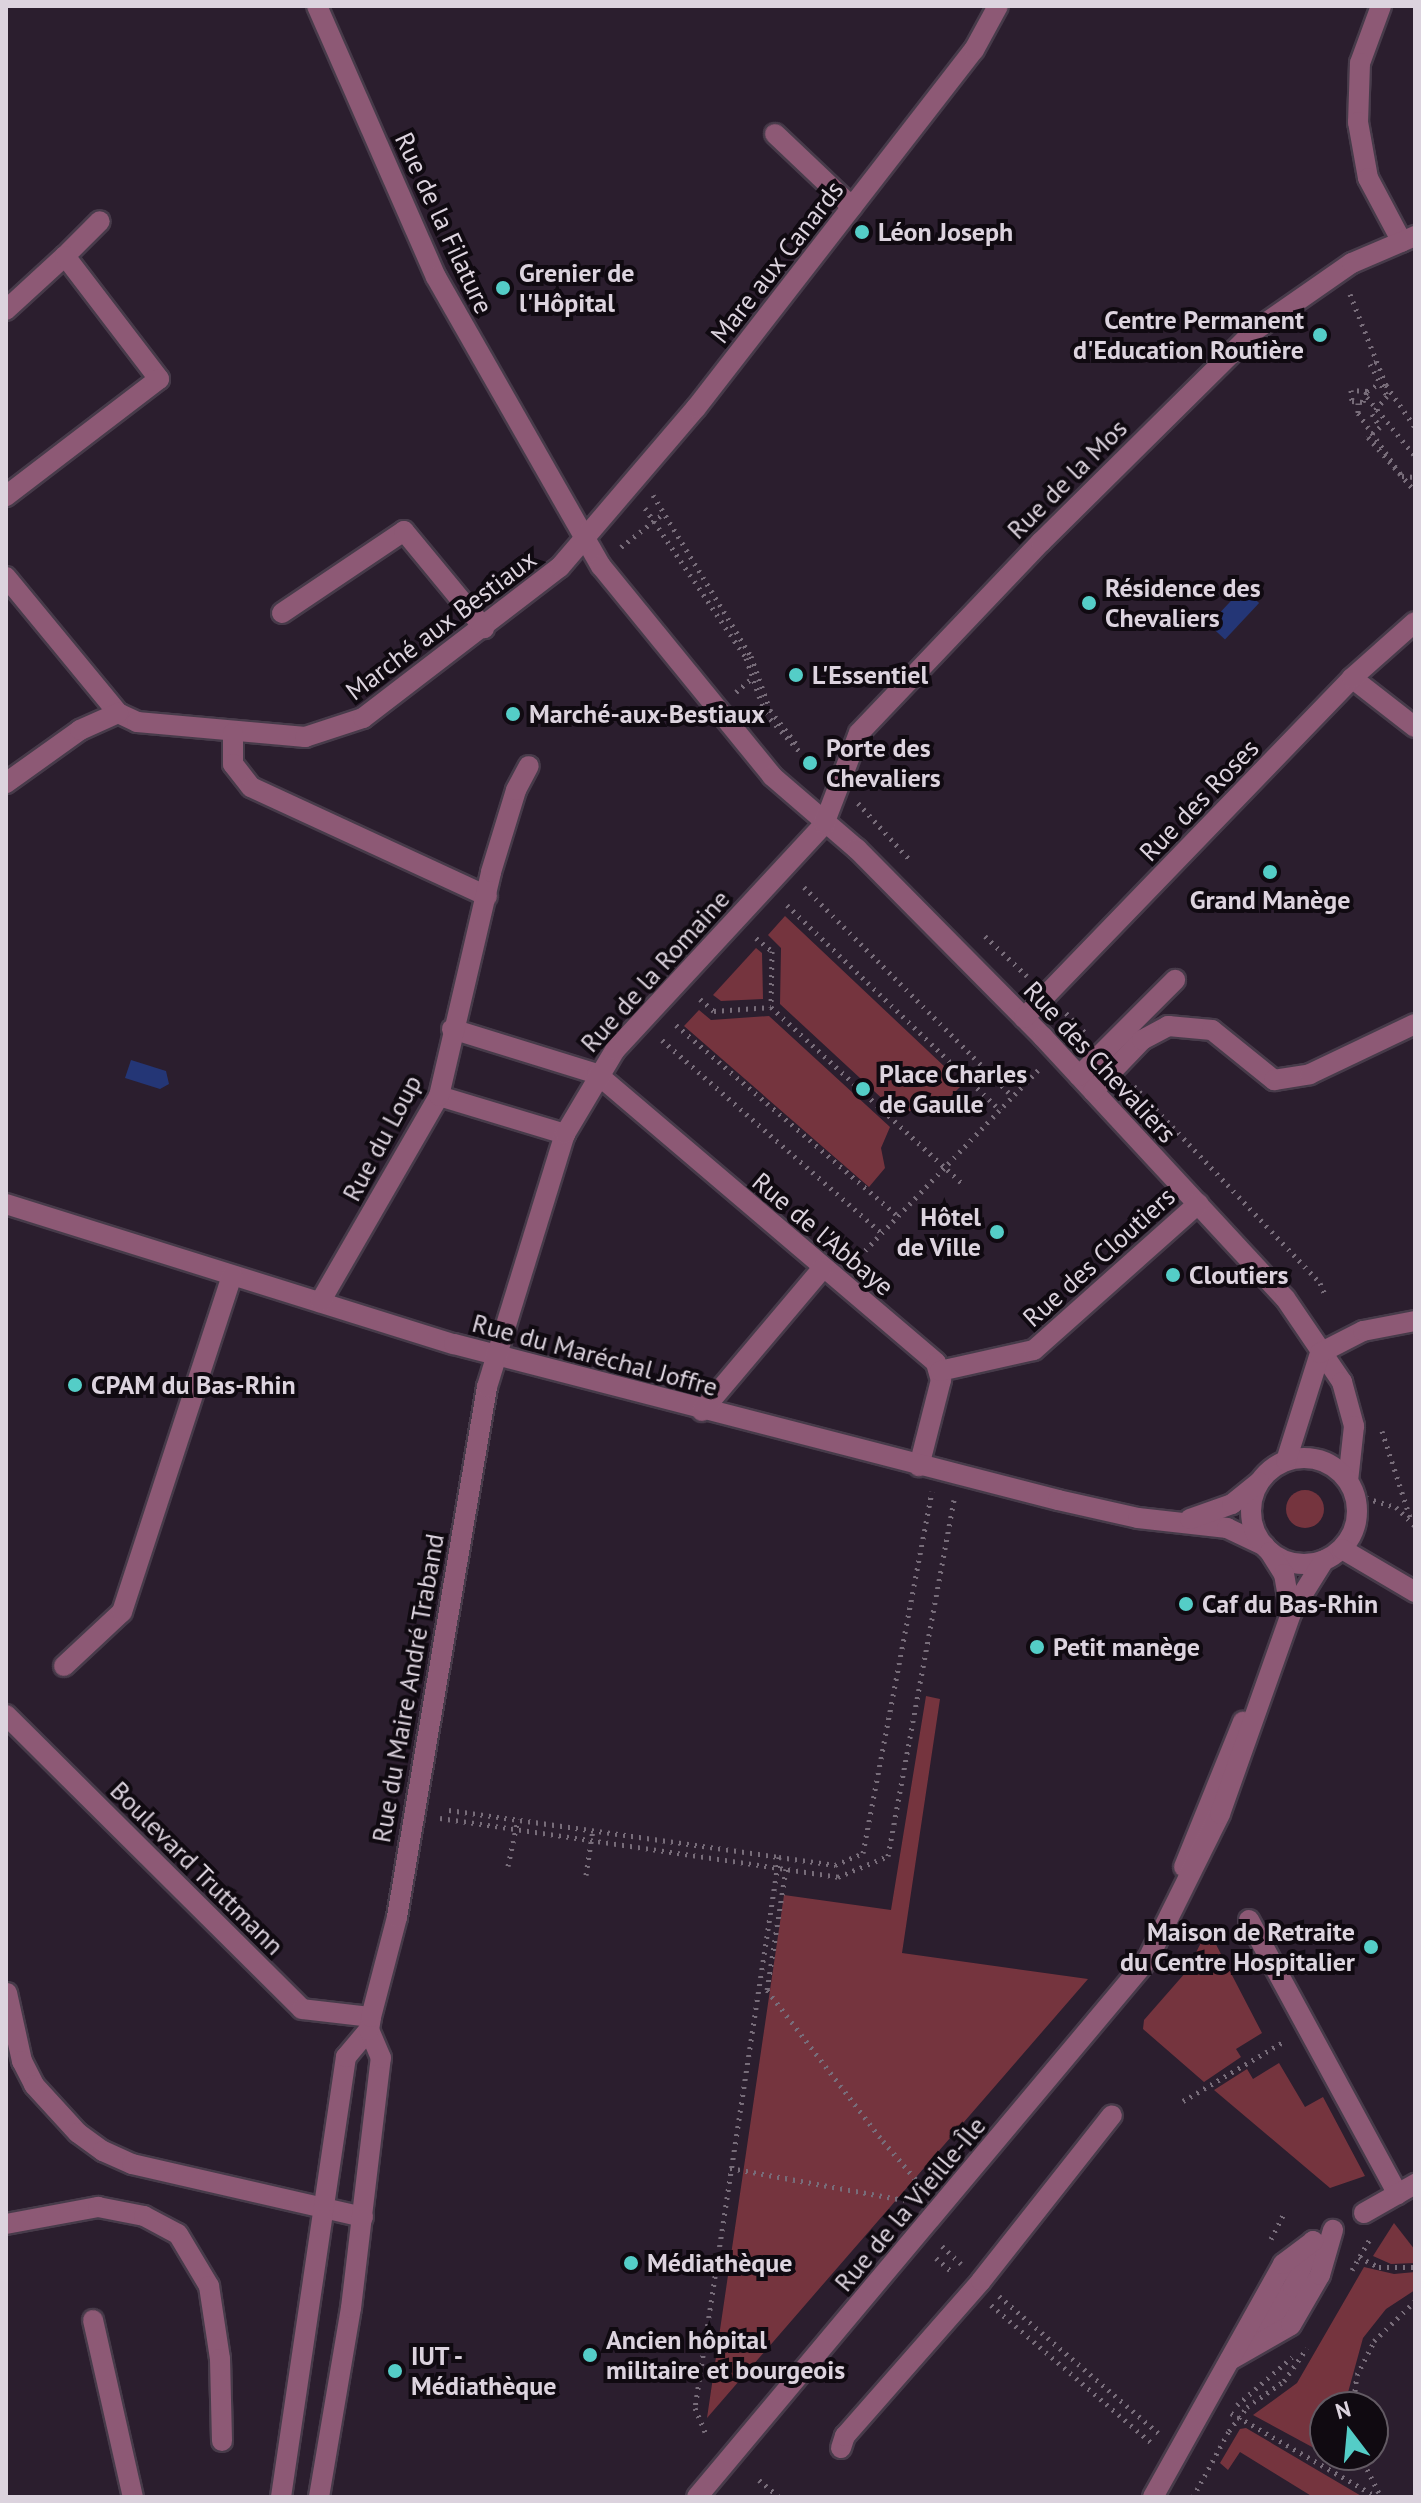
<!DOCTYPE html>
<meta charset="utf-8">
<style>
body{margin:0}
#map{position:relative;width:1421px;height:2503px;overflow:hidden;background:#2b1e2e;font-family:"PT Sans",sans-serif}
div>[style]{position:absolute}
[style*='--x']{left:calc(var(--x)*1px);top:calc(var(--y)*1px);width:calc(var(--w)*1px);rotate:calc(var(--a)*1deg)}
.green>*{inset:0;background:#75343e}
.round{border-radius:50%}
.water>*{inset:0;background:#243676;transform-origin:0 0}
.path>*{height:5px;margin-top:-2.5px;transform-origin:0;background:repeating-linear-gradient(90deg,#786d7a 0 2px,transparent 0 8px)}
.roads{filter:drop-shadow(2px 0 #473b4a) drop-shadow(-2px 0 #473b4a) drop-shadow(0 2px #473b4a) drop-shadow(0 -2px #473b4a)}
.minor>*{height:20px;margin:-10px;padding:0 10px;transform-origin:10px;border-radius:10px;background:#8d5975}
.minor>.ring{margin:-10px;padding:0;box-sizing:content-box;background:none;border:20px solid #8d5975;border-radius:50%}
.dots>*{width:22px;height:22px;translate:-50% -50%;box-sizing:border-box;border:4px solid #100a11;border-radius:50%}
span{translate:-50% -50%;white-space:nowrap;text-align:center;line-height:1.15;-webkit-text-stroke:8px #100a11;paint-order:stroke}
.street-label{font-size:26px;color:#dcd3de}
.poi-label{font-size:26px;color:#dcd3de;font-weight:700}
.left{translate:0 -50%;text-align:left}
.right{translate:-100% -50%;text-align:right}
.frame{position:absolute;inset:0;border:8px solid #dcd3de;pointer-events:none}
.north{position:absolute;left:1309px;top:2391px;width:80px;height:80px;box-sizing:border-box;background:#100a11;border:2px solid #625a63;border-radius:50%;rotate:344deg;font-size:22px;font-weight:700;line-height:32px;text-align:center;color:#dcd3de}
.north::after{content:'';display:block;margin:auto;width:28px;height:36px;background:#54cdc7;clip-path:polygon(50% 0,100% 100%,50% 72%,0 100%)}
</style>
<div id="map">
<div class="green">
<i style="clip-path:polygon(785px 916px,963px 1084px,943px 1104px,923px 1104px,901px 1116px,780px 1004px,781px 948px,768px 935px)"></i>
<i style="clip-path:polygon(756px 948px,762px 953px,763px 999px,721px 1001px,713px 995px)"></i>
<i style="clip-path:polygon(699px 1010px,711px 1020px,769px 1016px,890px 1127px,881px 1148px,885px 1168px,869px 1187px,684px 1026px)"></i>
<i class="round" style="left:1286px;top:1490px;width:38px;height:38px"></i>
<i style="clip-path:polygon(926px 1696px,940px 1699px,902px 1953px,1088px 1979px,707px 2418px,784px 1895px,891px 1910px)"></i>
<i style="clip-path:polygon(1208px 1929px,1262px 2033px,1236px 2049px,1241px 2057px,1204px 2082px,1143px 2029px,1144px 2020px,1186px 1972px)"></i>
<i style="clip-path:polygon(1279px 2063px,1305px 2107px,1323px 2097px,1365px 2176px,1330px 2188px,1214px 2090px,1247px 2069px,1253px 2079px)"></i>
<i style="clip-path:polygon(1394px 2223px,1415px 2250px,1415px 2263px,1391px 2264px,1373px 2256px)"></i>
<i style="clip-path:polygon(1364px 2267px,1394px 2274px,1415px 2272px,1415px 2290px,1386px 2309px,1363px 2338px,1344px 2407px,1325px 2407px,1325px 2454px,1253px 2415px,1297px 2383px)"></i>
<i style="clip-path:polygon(1246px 2428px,1363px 2497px,1313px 2497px,1240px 2452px,1228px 2470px,1220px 2463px,1240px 2429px)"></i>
</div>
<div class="water">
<i style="left:1243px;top:588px;width:22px;height:50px;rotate:43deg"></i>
<i style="clip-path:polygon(131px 1060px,166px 1071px,169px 1084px,160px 1089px,125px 1078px)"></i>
</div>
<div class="path">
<i style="--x:1350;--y:294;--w:98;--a:68.4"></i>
<i style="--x:1386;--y:385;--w:51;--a:55.4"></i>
<i style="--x:1376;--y:362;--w:6;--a:162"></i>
<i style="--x:1370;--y:364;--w:36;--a:62"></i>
<i style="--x:1387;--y:396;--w:23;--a:130"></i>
<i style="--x:1372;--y:414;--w:15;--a:58"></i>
<i style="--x:1380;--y:427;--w:16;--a:140"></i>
<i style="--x:1368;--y:437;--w:72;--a:49"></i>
<i style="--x:1367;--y:391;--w:16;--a:-176"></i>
<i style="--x:1351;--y:390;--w:11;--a:85"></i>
<i style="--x:1352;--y:401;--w:11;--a:5"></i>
<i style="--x:1363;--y:402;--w:12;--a:-70"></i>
<i style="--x:1367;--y:391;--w:15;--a:-32"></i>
<i style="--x:1367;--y:397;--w:76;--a:50.9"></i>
<i style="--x:1358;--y:403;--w:10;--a:90"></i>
<i style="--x:1358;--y:413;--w:77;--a:55.1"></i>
<i style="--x:1402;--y:476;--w:13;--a:4"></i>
<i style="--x:653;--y:495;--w:188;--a:58.7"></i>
<i style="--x:751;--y:656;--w:57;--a:70.6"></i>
<i style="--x:770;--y:710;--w:46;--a:52.1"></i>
<i style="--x:645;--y:508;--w:181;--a:56"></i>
<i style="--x:746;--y:658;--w:58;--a:70.9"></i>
<i style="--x:765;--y:713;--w:79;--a:48.1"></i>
<i style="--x:621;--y:547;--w:55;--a:-38.3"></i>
<i style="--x:736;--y:692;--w:21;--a:-41"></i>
<i style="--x:858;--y:803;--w:79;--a:47.6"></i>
<i style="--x:804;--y:887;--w:296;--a:45.1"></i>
<i style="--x:787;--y:905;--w:296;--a:43.9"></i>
<i style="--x:985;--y:936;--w:58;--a:43.6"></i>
<i style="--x:756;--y:938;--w:21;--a:39"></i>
<i style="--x:772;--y:951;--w:56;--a:91"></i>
<i style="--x:771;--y:1007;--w:260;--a:42.7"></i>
<i style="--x:700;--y:999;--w:18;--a:41"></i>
<i style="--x:714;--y:1011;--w:57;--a:-4"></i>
<i style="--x:1066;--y:1013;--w:30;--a:46"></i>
<i style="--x:676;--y:1025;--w:293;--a:40.7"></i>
<i style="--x:662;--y:1040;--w:293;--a:41.3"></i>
<i style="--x:1134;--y:1086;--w:271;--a:46.6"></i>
<i style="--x:1320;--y:1283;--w:15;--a:67"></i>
<i style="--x:854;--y:1262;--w:266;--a:-46.2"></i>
<i style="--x:1382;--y:1431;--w:94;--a:72"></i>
<i style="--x:1366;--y:1498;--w:31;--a:17"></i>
<i style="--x:1396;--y:1507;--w:27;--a:45"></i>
<i style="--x:449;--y:1810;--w:333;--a:8.1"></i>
<i style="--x:779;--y:1857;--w:557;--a:98.67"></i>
<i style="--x:695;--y:2408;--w:26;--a:67"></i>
<i style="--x:440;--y:1818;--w:402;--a:8.4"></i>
<i style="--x:838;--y:1877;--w:54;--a:-22.8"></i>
<i style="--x:888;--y:1856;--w:362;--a:-79.5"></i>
<i style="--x:779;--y:1857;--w:57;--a:8.1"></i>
<i style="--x:835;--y:1865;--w:30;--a:-23"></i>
<i style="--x:863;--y:1853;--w:368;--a:-79.2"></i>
<i style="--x:508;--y:1866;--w:48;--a:-78"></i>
<i style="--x:786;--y:1869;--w:122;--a:98.9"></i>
<i style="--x:767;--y:1990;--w:190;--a:52.5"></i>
<i style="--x:883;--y:2141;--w:55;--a:49.4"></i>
<i style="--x:919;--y:2183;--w:9;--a:0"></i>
<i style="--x:586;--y:1875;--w:47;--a:-81.3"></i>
<i style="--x:1183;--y:2101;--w:118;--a:-30.5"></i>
<i style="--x:730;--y:2168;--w:177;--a:10.4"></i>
<i style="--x:1271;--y:2239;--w:27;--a:-63"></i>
<i style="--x:942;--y:2246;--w:26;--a:43"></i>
<i style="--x:1359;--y:2257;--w:22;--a:27"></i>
<i style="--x:1379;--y:2267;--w:36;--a:0"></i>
<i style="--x:936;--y:2258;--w:23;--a:41"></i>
<i style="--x:1352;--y:2270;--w:38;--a:-60"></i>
<i style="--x:999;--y:2296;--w:210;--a:40.7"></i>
<i style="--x:991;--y:2305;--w:215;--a:40.7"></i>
<i style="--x:1237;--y:2405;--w:73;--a:-41.1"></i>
<i style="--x:1353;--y:2407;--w:32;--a:-83"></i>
<i style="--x:1357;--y:2375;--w:38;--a:-63"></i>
<i style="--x:1374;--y:2341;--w:57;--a:-44.3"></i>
<i style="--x:1231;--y:2413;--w:168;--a:29.9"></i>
<i style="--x:1360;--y:2455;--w:47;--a:63.4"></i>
<i style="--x:759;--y:2480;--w:26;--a:40"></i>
<i style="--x:1193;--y:2497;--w:75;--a:-61.4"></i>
<i style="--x:1229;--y:2431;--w:30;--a:-53"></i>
<i style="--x:1247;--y:2407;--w:45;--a:-35.1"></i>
<i style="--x:1284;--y:2381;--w:40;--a:-55.1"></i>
</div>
<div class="roads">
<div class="minor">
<i style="--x:317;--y:6;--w:296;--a:66.3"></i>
<i style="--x:436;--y:277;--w:333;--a:60.3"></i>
<i style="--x:601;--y:566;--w:271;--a:50.8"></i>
<i style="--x:772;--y:776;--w:112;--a:40.7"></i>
<i style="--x:857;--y:849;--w:264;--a:45.3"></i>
<i style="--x:1043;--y:1037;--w:356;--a:47.2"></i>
<i style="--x:1285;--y:1298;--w:102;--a:55.8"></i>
<i style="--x:1342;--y:1382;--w:46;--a:74.7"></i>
<i style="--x:1354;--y:1426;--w:55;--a:96.2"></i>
<i style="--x:1381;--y:6;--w:61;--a:110.2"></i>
<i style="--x:1360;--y:63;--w:59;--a:91.9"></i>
<i style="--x:1358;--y:122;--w:57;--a:79.9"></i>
<i style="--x:1368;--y:178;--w:72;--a:62"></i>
<i style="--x:775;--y:134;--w:106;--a:43.5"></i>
<i style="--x:65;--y:256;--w:49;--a:-45"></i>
<i style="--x:6;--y:310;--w:80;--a:-42.5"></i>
<i style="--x:65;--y:256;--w:155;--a:52.6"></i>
<i style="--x:159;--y:379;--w:193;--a:142.6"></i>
<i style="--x:6;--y:577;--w:176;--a:50.5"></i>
<i style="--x:118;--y:713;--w:21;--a:25"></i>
<i style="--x:137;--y:722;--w:169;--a:5.1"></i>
<i style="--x:305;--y:737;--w:61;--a:-18.1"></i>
<i style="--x:363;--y:718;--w:248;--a:-37.5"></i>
<i style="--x:560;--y:567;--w:209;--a:-49.5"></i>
<i style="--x:696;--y:408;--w:453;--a:-52.2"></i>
<i style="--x:974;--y:50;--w:50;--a:-61.4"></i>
<i style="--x:282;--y:613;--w:147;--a:-33.9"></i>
<i style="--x:404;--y:531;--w:126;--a:50.5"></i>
<i style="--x:1352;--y:678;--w:80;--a:37.9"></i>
<i style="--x:233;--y:733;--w:31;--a:90"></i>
<i style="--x:233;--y:764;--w:29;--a:52"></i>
<i style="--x:251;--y:787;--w:260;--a:24.8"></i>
<i style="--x:6;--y:783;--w:91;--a:-35.6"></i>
<i style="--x:80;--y:730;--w:42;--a:-24.1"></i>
<i style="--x:1024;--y:1018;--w:472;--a:-46"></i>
<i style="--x:1352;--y:678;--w:84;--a:-41.6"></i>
<i style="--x:452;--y:1029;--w:152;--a:17.2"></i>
<i style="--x:597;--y:1074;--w:445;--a:40.4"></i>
<i style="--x:936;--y:1363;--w:18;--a:74"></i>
<i style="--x:941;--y:1380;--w:89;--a:104.3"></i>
<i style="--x:1079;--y:1076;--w:136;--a:-45"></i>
<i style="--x:1093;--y:1091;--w:71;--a:-46.1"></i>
<i style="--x:1142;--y:1040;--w:30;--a:-28"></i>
<i style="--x:1168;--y:1026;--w:44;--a:5.2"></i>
<i style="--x:1212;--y:1030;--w:80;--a:38.9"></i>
<i style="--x:1274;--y:1080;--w:36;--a:-9"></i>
<i style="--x:1310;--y:1074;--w:116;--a:-25.5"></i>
<i style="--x:439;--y:1096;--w:132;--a:16.8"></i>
<i style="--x:6;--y:1204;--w:469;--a:17.4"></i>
<i style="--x:454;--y:1344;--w:624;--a:14.48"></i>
<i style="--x:1058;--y:1500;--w:82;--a:12.7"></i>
<i style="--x:1138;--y:1518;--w:90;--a:6.4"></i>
<i style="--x:1227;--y:1528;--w:42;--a:25.3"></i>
<i style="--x:320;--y:1302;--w:238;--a:-60"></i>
<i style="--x:439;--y:1096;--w:230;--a:-76.9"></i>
<i style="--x:491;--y:872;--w:86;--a:-73"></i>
<i style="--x:516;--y:790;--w:27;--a:-62"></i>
<i style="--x:940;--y:1371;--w:96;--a:-12.6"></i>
<i style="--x:1034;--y:1350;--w:220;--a:-41.7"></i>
<i style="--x:702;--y:1411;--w:186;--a:-49.8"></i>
<i class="ring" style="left:1251px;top:1458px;width:86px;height:86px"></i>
<i style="--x:1286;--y:1461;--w:113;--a:-72.5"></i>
<i style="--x:1320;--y:1353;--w:48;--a:-27.1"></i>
<i style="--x:1363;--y:1331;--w:53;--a:-10.9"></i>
<i style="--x:1190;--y:1519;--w:45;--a:-19.7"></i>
<i style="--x:1232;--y:1504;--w:35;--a:-39"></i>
<i style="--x:1342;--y:1549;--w:85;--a:30.5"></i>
<i style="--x:1270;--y:1552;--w:26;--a:58"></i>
<i style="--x:1284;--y:1574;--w:40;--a:80"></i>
<i style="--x:64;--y:1666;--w:79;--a:-43"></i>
<i style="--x:122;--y:1612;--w:354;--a:-71.9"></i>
<i style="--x:6;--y:1715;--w:417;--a:44.8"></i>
<i style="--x:302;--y:2009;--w:69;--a:6.6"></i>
<i style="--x:1184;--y:1867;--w:157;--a:-67.9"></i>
<i style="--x:1249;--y:1920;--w:312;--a:61.5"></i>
<i style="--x:7;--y:1993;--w:70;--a:77.6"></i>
<i style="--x:22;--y:2061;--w:27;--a:63"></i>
<i style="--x:34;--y:2085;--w:65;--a:47.5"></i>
<i style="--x:78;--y:2133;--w:31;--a:36"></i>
<i style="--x:103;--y:2151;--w:32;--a:24"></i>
<i style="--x:132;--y:2164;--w:237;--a:12.9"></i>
<i style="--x:1364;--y:2213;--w:59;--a:-29.6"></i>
<i style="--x:6;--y:2224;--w:94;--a:-10.5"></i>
<i style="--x:98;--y:2207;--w:47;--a:11.1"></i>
<i style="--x:144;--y:2216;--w:38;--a:28"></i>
<i style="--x:178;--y:2234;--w:61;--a:59.2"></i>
<i style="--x:209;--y:2286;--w:74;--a:81.4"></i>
<i style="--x:220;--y:2359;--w:82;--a:88.6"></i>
<i style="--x:93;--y:2320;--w:181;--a:77.3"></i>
<i style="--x:1256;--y:2342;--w:66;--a:-56.1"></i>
<i style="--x:1293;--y:2287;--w:50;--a:-66.5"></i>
<i style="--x:1230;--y:2360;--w:70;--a:-29.8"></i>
<i style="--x:1291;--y:2325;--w:58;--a:-59.9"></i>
<i style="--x:1320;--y:2275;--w:47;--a:-73.9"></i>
<i style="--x:841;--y:2448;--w:13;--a:-72"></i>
<i style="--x:845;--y:2436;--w:206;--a:-48.7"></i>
<i style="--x:981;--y:2281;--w:211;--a:-51.7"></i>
<i style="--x:281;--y:2497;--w:445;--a:-81.6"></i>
<i style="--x:346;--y:2057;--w:35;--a:-50"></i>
<i style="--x:319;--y:2497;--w:192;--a:-80.4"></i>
<i style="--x:351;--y:2308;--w:252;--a:-83.2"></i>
<i style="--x:381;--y:2058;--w:30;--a:-113"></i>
<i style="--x:369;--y:2030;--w:13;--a:-81"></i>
<i style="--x:371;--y:2017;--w:103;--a:-75.4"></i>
<i style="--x:397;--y:1917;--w:538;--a:-80.36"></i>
<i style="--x:487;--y:1387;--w:265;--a:-72.9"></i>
<i style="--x:565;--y:1134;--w:98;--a:-59.2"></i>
<i style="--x:615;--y:1050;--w:308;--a:-47.2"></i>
<i style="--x:824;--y:824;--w:97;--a:-69"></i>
<i style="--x:859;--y:733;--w:264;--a:-46.4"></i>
<i style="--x:1041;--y:542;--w:300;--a:-44.7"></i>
<i style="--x:1254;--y:331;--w:119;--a:-34.8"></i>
<i style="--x:1352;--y:263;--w:69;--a:-23.2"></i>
<i style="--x:697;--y:2497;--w:702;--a:-50.03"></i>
<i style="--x:1148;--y:1959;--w:162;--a:-63.6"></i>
<i style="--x:1220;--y:1814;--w:213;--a:-70.5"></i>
<i style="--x:1291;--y:1613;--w:62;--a:-58.1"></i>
<i style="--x:1153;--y:2497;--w:267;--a:-60.8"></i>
<i style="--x:1283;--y:2264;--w:38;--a:-37"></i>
</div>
</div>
<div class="dots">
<i style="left:862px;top:232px;background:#54cdc7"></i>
<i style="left:503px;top:288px;background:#54cdc7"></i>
<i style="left:1320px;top:335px;background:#54cdc7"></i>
<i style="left:1089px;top:603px;background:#54cdc7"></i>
<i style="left:796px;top:675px;background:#54cdc7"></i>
<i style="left:513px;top:714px;background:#54cdc7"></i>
<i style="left:810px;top:763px;background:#54cdc7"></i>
<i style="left:1270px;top:872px;background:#54cdc7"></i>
<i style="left:863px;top:1089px;background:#54cdc7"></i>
<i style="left:997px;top:1232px;background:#54cdc7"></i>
<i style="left:1173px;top:1275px;background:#54cdc7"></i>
<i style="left:75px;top:1385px;background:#54cdc7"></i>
<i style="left:1186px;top:1604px;background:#54cdc7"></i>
<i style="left:1037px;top:1647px;background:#54cdc7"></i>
<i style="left:1371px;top:1947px;background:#54cdc7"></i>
<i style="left:631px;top:2263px;background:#54cdc7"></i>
<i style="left:590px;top:2355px;background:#54cdc7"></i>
<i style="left:395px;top:2371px;background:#54cdc7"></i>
</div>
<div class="street-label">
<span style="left:444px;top:223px;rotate:65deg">Rue de la Filature</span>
<span style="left:777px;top:262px;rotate:-52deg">Mare aux Canards</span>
<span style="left:1067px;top:479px;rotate:-45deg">Rue de la Mos</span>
<span style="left:441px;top:625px;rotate:-37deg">Marché aux Bestiaux</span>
<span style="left:1199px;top:800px;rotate:-46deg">Rue des Roses</span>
<span style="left:655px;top:971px;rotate:-48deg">Rue de la Romaine</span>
<span style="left:1100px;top:1062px;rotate:47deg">Rue des Chevaliers</span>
<span style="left:382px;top:1138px;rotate:-62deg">Rue du Loup</span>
<span style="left:823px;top:1234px;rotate:40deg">Rue de l'Abbaye</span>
<span style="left:1099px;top:1257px;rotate:-42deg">Rue des Cloutiers</span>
<span style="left:595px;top:1355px;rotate:15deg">Rue du Maréchal Joffre</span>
<span style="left:408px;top:1688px;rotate:-80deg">Rue du Maire André Traband</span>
<span style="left:197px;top:1868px;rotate:45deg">Boulevard Truttmann</span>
<span style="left:910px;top:2204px;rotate:-50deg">Rue de la Vieille-Île</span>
</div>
<div class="poi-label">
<span class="left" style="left:878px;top:232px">Léon Joseph</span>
<span class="left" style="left:519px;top:288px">Grenier de<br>l'Hôpital</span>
<span class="right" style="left:1304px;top:335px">Centre Permanent<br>d'Education Routière</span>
<span class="left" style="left:1105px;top:603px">Résidence des<br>Chevaliers</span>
<span class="left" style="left:812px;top:675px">L'Essentiel</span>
<span class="left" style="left:529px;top:714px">Marché-aux-Bestiaux</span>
<span class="left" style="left:826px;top:763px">Porte des<br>Chevaliers</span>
<span style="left:1270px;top:900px">Grand Manège</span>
<span class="left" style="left:879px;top:1089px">Place Charles<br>de Gaulle</span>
<span class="right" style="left:981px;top:1232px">Hôtel<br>de Ville</span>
<span class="left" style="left:1189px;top:1275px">Cloutiers</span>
<span class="left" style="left:91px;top:1385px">CPAM du Bas-Rhin</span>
<span class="left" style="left:1202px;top:1604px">Caf du Bas-Rhin</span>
<span class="left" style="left:1053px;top:1647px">Petit manège</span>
<span class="right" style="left:1355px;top:1947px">Maison de Retraite<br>du Centre Hospitalier</span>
<span class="left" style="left:647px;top:2263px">Médiathèque</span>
<span class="left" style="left:606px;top:2355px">Ancien hôpital<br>militaire et bourgeois</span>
<span class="left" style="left:411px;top:2371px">IUT -<br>Médiathèque</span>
</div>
<div class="frame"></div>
<div class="north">N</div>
</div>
